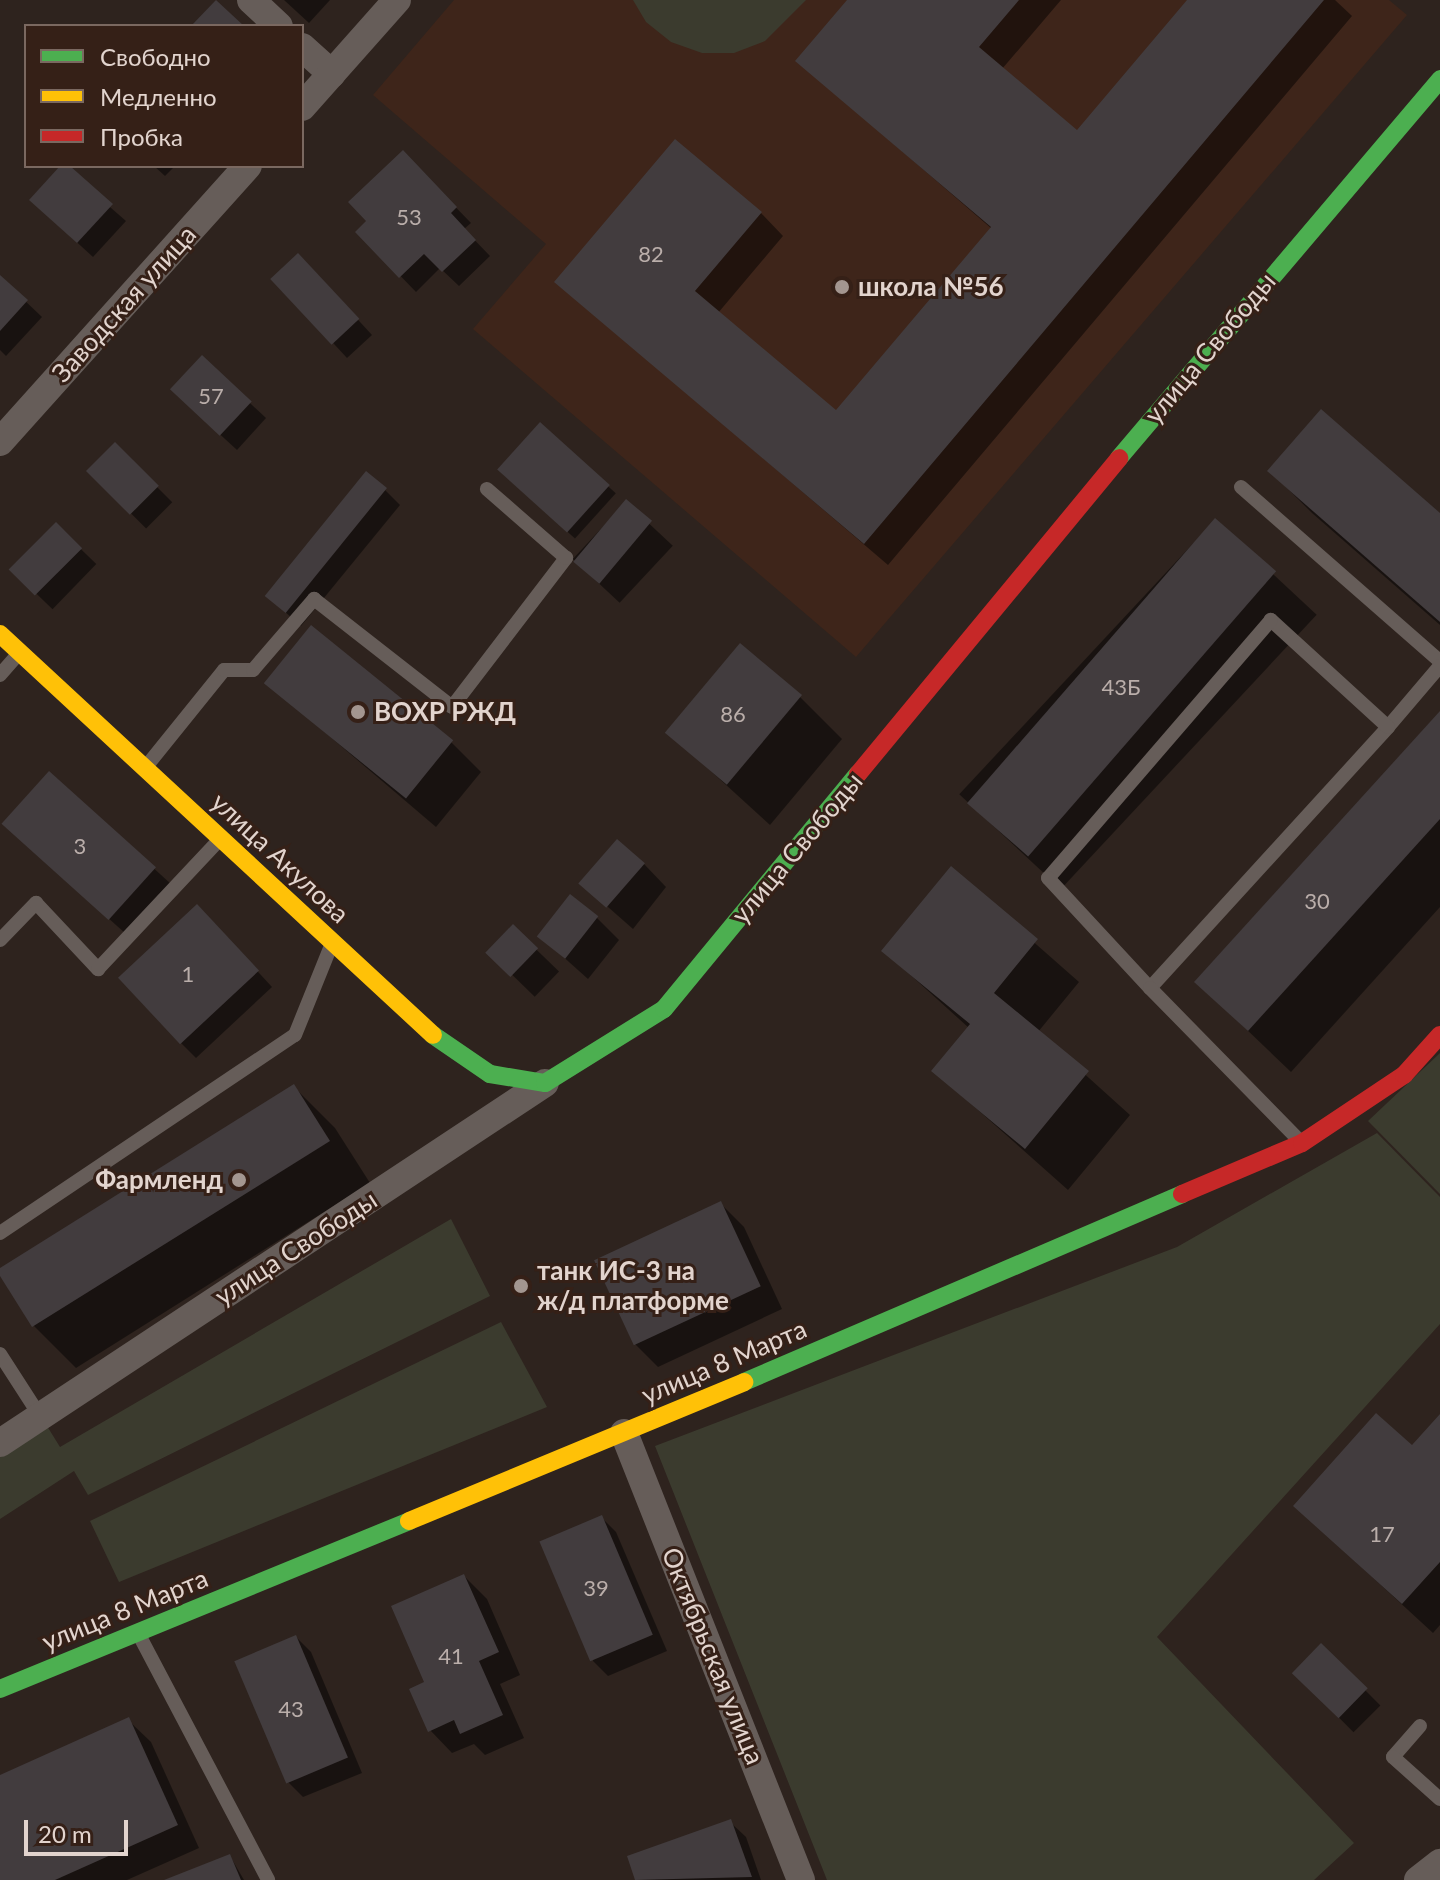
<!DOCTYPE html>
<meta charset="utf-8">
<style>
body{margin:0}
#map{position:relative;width:1440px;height:1880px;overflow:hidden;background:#2e231e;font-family:Lato,sans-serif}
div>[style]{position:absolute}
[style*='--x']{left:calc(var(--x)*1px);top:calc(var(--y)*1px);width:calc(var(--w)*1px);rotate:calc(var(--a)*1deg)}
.built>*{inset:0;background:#3e251a}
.green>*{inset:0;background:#3b3b2e}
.shadow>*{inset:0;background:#0007;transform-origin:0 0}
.building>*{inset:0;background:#423c3e;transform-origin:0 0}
.lane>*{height:14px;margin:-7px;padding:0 7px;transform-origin:7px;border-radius:7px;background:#665d59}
.street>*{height:28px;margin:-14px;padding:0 14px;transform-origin:14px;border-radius:14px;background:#665d59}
.fast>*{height:18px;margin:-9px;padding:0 9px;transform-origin:9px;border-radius:9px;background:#4caf50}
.slow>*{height:18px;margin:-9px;padding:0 9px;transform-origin:9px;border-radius:9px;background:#ffc107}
.jam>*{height:18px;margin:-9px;padding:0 9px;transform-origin:9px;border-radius:9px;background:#c62828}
.dots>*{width:22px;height:22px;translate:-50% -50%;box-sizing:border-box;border:4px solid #352017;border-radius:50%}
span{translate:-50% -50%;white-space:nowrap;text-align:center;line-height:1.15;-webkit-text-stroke:6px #352017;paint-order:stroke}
.number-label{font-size:22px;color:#baaeaa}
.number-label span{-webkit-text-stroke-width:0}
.poi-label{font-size:26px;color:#e2d4ce;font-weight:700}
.left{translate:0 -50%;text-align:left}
.right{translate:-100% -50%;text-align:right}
.street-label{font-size:26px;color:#e2d4ce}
.legend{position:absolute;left:24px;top:24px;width:280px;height:144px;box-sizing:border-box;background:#352017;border:2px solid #7a6860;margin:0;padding:10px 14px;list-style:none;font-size:24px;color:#e2d4ce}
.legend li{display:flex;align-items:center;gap:16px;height:40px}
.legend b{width:40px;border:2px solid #7a6860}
.scale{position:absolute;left:24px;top:1820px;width:104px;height:36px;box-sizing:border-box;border:4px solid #e2d4ce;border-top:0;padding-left:10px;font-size:24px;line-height:28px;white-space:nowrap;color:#e2d4ce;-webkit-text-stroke:6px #352017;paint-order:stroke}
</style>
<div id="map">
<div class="built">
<i style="clip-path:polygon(454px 0,1389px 0,1407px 15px,856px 657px,473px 329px,546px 244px,373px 95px)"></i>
</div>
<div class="green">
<i style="clip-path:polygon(633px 0,806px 0,765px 41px,734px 53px,702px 53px,671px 42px,646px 22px)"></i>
<i style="clip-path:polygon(1440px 1053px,1440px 1194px,1368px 1121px)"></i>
<i style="clip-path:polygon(1377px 1133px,1440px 1197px,1440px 1324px,1157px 1637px,1354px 1843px,1314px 1880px,827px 1880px,655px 1446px,1177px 1247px)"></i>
<i style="clip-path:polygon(451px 1219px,490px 1296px,88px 1495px,74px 1471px,0 1519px,0 1457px,47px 1426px,60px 1447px)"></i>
<i style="clip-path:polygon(501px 1322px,547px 1407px,119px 1582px,90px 1521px)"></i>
</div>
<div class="shadow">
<i style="clip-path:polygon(284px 0,330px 0,309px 23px)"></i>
<i style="clip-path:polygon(850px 0,1061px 0,1002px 69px,1077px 133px,1190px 0,1335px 0,1352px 16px,888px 565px,557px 282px,761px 213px,783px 236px,718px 313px,837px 413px,992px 229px,798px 61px)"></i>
<i style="clip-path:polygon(403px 153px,471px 223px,464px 229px,490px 256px,459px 286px,440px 268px,416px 292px,358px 232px,369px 221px)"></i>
<i style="clip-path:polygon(63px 166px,126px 221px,93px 257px,47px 215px)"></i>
<i style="clip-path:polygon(154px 166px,175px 166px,165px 176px)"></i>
<i style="clip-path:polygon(313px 271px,372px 335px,347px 358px,273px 278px)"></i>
<i style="clip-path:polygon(0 277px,42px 317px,6px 356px,0 350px)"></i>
<i style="clip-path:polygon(202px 358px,266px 418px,237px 450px,188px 405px)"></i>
<i style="left:540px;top:425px;width:102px;height:61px;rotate:42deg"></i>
<i style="left:115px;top:445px;width:81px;height:37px;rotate:45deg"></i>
<i style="clip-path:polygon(1270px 471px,1440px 515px,1440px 625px,1312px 513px)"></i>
<i style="clip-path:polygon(385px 490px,400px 505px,301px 626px,267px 596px)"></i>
<i style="left:626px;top:502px;width:64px;height:78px;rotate:43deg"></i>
<i style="left:1215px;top:520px;width:139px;height:375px;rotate:43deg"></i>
<i style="left:56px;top:525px;width:56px;height:63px;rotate:44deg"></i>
<i style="clip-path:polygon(267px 683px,451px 742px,481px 772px,436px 827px)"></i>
<i style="clip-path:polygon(800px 697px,842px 739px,770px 825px,668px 732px)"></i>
<i style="clip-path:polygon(1440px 714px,1440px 907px,1291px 1072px,1197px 982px)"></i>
<i style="clip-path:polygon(50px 774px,171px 884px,126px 934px,20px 839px)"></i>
<i style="clip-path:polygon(644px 864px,666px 887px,633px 929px,583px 885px)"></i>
<i style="clip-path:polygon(951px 869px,1079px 982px,1038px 1032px,1130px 1115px,1068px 1190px,934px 1071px,969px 1028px,884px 951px)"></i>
<i style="clip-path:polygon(596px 917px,619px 940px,588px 979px,540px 936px)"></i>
<i style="clip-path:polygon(212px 922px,272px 987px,196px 1058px,181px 1043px)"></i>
<i style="left:513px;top:927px;width:64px;height:35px;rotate:44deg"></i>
<i style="clip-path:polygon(293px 1086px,335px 1128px,370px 1183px,76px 1368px,34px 1326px,0 1270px)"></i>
<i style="clip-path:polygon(721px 1204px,744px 1227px,782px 1309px,658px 1367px,635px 1344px)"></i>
<i style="clip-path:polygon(1440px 1417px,1440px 1625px,1433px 1633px,1295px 1506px,1412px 1448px)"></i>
<i style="clip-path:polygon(601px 1517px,616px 1532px,667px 1651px,608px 1676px,593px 1661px)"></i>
<i style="clip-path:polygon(464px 1576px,487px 1599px,520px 1675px,500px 1684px,524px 1738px,485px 1755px,474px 1744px,452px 1753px,430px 1730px,427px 1683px)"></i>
<i style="clip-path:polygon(296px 1637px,311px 1652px,362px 1773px,303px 1797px,288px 1782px,237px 1662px)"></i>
<i style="left:1321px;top:1646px;width:84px;height:38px;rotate:45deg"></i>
<i style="clip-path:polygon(128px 1720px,151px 1742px,199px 1848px,127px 1880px,0 1880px,0 1778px)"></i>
<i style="clip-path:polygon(730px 1822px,746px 1837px,761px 1880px,637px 1880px,629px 1857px)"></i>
<i style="clip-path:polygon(230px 1856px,244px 1880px,169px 1880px)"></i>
</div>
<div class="building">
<i style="clip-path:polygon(216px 0,244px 26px,191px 26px)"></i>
<i style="clip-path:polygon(847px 0,1019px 0,979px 47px,1077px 130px,1187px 0,1324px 0,864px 544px,554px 282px,675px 139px,762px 212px,695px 291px,836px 410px,991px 227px,795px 61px)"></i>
<i style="clip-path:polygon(403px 150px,457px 207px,451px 213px,476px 240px,442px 272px,424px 254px,399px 278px,355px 232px,366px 221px,348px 202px)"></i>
<i style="clip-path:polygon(60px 166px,70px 166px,113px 204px,77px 243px,29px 200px)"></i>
<i style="left:298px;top:253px;width:90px;height:38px;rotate:47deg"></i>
<i style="clip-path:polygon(0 275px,28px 300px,0 331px)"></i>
<i style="left:202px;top:355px;width:68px;height:47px;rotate:43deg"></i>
<i style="clip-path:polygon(1321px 409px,1440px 513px,1440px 622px,1267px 471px)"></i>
<i style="left:540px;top:422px;width:94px;height:64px;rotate:42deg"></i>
<i style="left:115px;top:442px;width:62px;height:41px;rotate:45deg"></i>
<i style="left:366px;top:471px;width:27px;height:161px;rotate:39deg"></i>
<i style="left:626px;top:499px;width:34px;height:82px;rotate:40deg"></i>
<i style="left:1215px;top:518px;width:81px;height:378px;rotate:41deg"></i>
<i style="left:56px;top:522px;width:37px;height:67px;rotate:45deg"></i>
<i style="left:311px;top:625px;width:183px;height:75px;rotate:39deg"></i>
<i style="left:740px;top:643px;width:81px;height:117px;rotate:40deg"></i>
<i style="clip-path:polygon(1440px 711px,1440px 819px,1248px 1031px,1194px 982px)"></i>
<i style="left:49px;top:771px;width:144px;height:71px;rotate:42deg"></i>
<i style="left:617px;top:839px;width:37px;height:59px;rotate:41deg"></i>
<i style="clip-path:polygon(951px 866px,1038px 939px,994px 993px,1089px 1071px,1025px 1149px,931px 1071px,970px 1024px,881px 951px)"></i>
<i style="left:570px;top:894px;width:36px;height:54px;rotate:38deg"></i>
<i style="left:197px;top:904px;width:91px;height:108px;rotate:47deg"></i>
<i style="left:513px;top:924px;width:35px;height:40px;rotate:44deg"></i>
<i style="clip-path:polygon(294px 1084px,330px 1141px,32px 1327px,0 1276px,0 1268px)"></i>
<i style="left:721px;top:1201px;width:94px;height:140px;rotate:65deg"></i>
<i style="clip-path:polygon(1376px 1413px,1412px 1445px,1440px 1414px,1440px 1562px,1402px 1604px,1293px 1506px)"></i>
<i style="left:602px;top:1515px;width:130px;height:68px;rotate:67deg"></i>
<i style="clip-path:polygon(464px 1574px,499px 1652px,479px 1661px,503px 1715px,460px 1734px,454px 1720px,428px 1732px,409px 1689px,424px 1682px,391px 1606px)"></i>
<i style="left:296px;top:1635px;width:133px;height:67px;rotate:67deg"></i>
<i style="left:1321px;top:1643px;width:65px;height:42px;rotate:44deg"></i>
<i style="clip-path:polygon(129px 1717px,178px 1825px,55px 1880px,0 1880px,0 1775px)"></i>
<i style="clip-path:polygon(731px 1819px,752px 1877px,635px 1880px,627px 1856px)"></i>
<i style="clip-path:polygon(230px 1854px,241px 1880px,164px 1880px)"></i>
</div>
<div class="lane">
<i style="--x:1241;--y:487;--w:264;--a:41.2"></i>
<i style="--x:0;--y:675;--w:28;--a:-49"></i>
<i style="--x:1388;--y:727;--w:80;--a:-49.6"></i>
<i style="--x:145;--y:768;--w:126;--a:-51.1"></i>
<i style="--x:224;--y:670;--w:29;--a:0"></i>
<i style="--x:253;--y:670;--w:94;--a:-49.3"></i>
<i style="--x:314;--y:599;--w:175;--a:38"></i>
<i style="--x:452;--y:707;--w:188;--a:-52.6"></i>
<i style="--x:566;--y:558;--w:105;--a:-138.9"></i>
<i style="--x:0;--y:940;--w:52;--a:-45.8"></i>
<i style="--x:36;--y:903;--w:91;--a:46.8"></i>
<i style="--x:98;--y:969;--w:177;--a:-46.8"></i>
<i style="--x:1150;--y:988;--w:353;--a:-47.6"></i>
<i style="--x:1388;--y:727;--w:159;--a:-137.6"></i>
<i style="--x:1271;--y:620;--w:341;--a:130.8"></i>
<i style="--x:1048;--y:878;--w:150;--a:47.2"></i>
<i style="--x:1150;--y:988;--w:213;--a:45.6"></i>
<i style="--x:0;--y:1233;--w:355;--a:-33.9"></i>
<i style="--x:295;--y:1035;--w:96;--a:-68"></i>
<i style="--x:0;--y:1354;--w:74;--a:57.2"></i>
<i style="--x:138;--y:1633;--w:279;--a:62.2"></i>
<i style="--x:1420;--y:1726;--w:41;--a:131.1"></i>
<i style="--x:1393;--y:1757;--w:63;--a:41.8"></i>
</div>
<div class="street">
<i style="--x:251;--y:0;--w:38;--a:43"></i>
<i style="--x:302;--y:47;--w:40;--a:42"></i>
<i style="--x:302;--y:107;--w:143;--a:-48.4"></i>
<i style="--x:0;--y:442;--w:371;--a:-48.1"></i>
<i style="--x:624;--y:1433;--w:481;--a:68.4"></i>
<i style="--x:0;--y:1443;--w:653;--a:-33.45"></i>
<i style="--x:1418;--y:1880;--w:28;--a:-38"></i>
</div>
<div class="fast">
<i style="--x:1119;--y:458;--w:497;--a:-49.7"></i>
<i style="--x:433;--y:1035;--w:69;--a:34.4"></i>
<i style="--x:490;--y:1074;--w:56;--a:9.3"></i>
<i style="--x:545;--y:1083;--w:140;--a:-31.9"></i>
<i style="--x:664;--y:1009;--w:305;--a:-50.5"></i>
<i style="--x:744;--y:1382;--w:477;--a:-23.2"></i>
<i style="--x:0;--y:1689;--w:442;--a:-22.3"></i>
</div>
<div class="slow">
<i style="--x:0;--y:634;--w:590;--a:42.8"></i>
<i style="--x:409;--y:1521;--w:363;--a:-22.5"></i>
</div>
<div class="jam">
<i style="--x:858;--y:774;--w:410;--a:-50.4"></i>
<i style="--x:1182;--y:1194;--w:130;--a:-23"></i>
<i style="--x:1302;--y:1143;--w:123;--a:-33.7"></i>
<i style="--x:1404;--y:1075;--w:54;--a:-48"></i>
</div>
<div class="dots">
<i style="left:842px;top:287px;background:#a39690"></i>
<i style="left:358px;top:712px;background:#a39690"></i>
<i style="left:239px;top:1180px;background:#a39690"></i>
<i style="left:521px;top:1286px;background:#a39690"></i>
</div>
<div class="number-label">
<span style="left:409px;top:217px">53</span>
<span style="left:651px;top:254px">82</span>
<span style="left:211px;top:396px">57</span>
<span style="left:1121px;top:687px">43Б</span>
<span style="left:733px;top:714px">86</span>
<span style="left:80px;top:846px">3</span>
<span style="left:1317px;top:901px">30</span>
<span style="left:188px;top:974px">1</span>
<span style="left:1382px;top:1534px">17</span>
<span style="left:596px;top:1588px">39</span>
<span style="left:451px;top:1656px">41</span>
<span style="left:291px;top:1709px">43</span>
</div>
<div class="poi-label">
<span class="left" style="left:858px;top:287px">школа №56</span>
<span class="left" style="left:374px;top:712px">ВОХР РЖД</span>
<span class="right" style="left:223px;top:1180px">Фармленд</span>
<span class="left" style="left:537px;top:1286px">танк ИС-3 на<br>ж/д платформе</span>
</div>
<div class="street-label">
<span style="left:124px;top:304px;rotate:-48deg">Заводская улица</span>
<span style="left:1210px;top:348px;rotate:-50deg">улица Свободы</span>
<span style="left:797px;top:848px;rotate:-50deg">улица Свободы</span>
<span style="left:280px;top:858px;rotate:43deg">улица Акулова</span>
<span style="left:296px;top:1248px;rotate:-33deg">улица Свободы</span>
<span style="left:724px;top:1362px;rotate:-23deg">улица 8 Марта</span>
<span style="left:125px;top:1610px;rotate:-22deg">улица 8 Марта</span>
<span style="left:713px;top:1656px;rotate:68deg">Октябрьская улица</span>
</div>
<ul class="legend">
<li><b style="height:10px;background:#4caf50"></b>Свободно</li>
<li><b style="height:10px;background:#ffc107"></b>Медленно</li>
<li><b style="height:10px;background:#c62828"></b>Пробка</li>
</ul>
<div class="scale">20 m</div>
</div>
